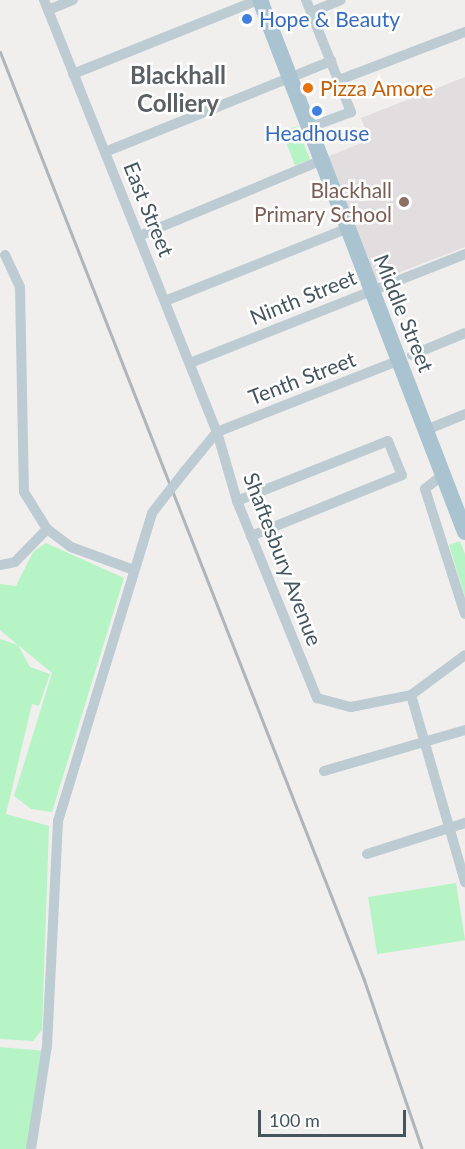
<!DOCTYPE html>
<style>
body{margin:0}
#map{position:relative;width:465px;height:1149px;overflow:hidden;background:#f1eeee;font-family:Lato,sans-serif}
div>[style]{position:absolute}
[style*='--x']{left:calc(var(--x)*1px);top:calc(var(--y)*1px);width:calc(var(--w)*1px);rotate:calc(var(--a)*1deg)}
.education>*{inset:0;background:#e2dee0}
.green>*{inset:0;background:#b6f4c5;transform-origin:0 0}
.street>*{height:10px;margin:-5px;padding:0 5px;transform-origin:5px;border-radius:5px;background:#bcccd2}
.primary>*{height:16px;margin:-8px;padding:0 8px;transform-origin:8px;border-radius:8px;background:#aac3d1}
.rail>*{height:3px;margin:-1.5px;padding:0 1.5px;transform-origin:1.5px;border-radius:1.5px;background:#afb5b9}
.street-bridge>*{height:10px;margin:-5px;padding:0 5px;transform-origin:5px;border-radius:5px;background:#bcccd2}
.dots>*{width:16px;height:16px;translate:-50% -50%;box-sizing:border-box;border:3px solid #fff;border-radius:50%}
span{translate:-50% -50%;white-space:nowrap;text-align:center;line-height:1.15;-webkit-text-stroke:5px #fff;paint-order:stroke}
.shop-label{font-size:21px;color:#366cbe}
.left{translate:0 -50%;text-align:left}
.food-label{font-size:21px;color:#c56008}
.education-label{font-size:21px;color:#785e54}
.right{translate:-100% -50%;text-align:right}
.street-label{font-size:21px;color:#44555e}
.quarter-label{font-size:24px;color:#5a6064;font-weight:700}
.scale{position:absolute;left:258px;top:1110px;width:148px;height:27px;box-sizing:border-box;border:3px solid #44555e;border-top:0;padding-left:8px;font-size:18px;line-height:21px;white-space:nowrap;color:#44555e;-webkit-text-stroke:4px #fff;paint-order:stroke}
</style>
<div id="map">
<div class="education">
<i style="clip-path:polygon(465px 77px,465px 247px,375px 282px,326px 157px,369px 140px,361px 118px)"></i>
</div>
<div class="green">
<i style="left:297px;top:126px;width:36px;height:16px;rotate:69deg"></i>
<i style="clip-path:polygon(460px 541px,465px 554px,465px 597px,449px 545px)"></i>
<i style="clip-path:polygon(46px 543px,124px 578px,52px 812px,31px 809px,14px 796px,52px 673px,0 630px,0 584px,16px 586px,33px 552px)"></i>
<i style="clip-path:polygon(0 639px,18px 645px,30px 667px,50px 674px,39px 706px,32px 704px,6px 814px,49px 826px,42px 1030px,33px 1041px,0 1039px)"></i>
<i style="left:456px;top:883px;width:58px;height:89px;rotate:81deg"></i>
<i style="clip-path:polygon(0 1047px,46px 1051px,31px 1149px,0 1149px)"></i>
</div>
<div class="street">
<i style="--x:44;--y:0;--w:465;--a:68.2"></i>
<i style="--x:217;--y:432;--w:72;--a:73.8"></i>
<i style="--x:237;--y:501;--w:213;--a:67.9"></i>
<i style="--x:317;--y:698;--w:35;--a:15"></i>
<i style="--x:351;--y:707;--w:61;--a:-11.3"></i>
<i style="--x:411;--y:695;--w:67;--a:-36.5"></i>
<i style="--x:306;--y:0;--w:121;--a:68.1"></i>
<i style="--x:351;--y:112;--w:46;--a:159.6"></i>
<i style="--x:48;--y:10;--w:27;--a:-22"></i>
<i style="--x:311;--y:12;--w:32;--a:-22"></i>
<i style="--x:73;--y:74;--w:199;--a:-21.8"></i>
<i style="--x:299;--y:74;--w:35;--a:-22"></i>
<i style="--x:339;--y:80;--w:135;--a:-20.9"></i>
<i style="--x:105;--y:152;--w:198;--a:-21.9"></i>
<i style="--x:139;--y:236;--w:196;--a:-22.5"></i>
<i style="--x:5;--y:255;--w:35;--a:65"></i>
<i style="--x:20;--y:287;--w:205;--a:88.9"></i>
<i style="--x:24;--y:492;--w:44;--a:58.1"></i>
<i style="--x:165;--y:301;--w:195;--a:-21.7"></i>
<i style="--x:412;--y:355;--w:57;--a:-22.5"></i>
<i style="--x:190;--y:363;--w:296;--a:-21.6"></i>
<i style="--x:426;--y:430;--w:42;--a:-22.3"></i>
<i style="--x:184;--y:472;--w:52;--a:-50.5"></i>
<i style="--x:217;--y:432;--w:197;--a:-21.5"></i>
<i style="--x:444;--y:474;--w:24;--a:142"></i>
<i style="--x:425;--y:489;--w:131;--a:72.3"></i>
<i style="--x:237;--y:501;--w:162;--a:-21.7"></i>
<i style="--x:388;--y:441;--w:37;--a:68"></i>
<i style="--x:402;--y:475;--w:163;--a:158"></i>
<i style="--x:0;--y:565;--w:15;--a:-11"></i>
<i style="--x:15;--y:562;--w:46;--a:-45.9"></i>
<i style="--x:47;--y:529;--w:30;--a:37"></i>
<i style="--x:71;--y:547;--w:67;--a:20.1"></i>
<i style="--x:411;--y:695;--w:195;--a:73.9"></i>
<i style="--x:324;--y:771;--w:147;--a:-16.2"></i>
<i style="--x:367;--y:854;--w:103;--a:-17.6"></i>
<i style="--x:31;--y:1149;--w:104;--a:-81.2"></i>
<i style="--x:47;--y:1046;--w:225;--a:-87.2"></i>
<i style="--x:58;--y:821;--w:322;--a:-73"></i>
</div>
<div class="primary">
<i style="--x:260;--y:0;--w:570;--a:68.93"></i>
</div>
<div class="rail">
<i style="--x:0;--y:52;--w:997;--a:68.58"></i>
<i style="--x:364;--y:980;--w:179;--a:71.1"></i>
</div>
<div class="street-bridge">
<i style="--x:152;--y:513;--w:52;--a:-52"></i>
</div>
<div class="dots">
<i style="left:247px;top:19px;background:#3f7fe0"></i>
<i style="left:308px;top:88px;background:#e8710a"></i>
<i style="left:317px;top:111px;background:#3f7fe0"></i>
<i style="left:404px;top:202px;background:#8d6e63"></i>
</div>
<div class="shop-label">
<span class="left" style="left:259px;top:19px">Hope &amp; Beauty</span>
<span style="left:317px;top:133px">Headhouse</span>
</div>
<div class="food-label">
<span class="left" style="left:320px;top:88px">Pizza Amore</span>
</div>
<div class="education-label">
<span class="right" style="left:392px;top:202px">Blackhall<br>Primary School</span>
</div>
<div class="street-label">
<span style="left:149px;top:209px;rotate:68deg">East Street</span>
<span style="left:303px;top:297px;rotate:-22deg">Ninth Street</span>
<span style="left:404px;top:313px;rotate:68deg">Middle Street</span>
<span style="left:302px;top:378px;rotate:-21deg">Tenth Street</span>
<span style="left:283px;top:559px;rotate:69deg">Shaftesbury Avenue</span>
</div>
<div class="quarter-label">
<span style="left:178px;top:89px">Blackhall<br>Colliery</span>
</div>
<div class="scale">100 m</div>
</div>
